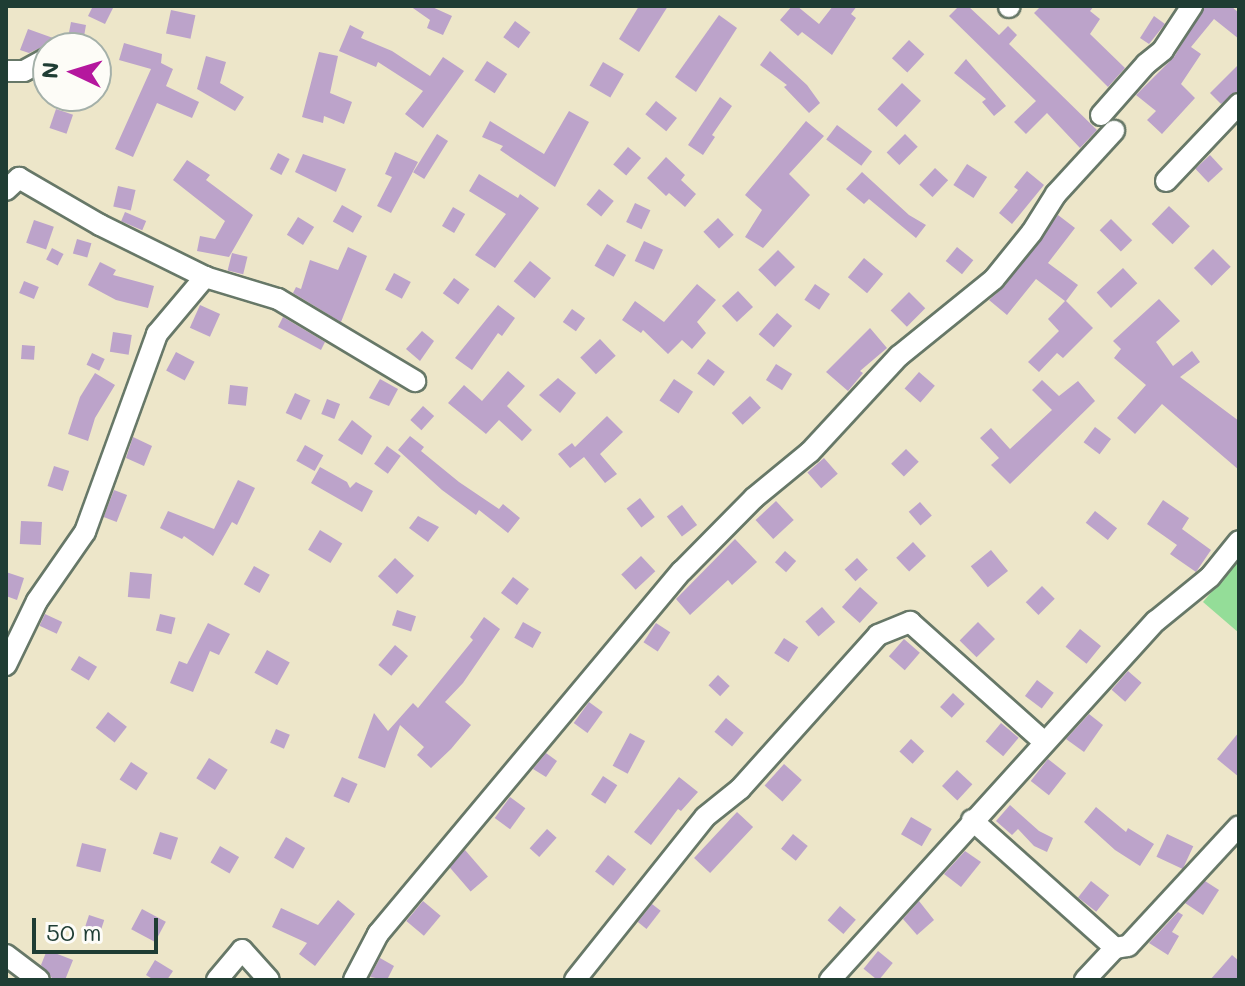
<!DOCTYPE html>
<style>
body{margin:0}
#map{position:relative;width:1245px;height:986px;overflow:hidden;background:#ede6c9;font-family:Mali,sans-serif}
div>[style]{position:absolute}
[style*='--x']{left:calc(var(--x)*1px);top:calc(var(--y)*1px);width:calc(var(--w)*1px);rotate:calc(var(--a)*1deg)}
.green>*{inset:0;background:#94dd98}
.building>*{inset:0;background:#bca3ca;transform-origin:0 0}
.roads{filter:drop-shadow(2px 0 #677868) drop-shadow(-2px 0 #677868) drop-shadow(0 2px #677868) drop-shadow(0 -2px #677868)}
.minor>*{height:20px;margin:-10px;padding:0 10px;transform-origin:10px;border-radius:10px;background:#fff}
span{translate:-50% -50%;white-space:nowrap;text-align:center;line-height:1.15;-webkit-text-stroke:6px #fdfcf7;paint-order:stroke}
.frame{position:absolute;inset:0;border:8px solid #1f3d34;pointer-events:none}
.north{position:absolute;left:32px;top:32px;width:80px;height:80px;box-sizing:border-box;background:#fdfcf7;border:2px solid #a4b0a9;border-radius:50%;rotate:274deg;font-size:22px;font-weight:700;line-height:32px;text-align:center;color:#1f3d34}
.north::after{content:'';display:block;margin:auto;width:28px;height:36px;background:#b5179e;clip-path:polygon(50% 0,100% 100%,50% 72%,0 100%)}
.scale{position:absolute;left:32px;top:918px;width:126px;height:36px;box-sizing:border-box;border:4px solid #1f3d34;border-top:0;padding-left:10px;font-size:24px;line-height:28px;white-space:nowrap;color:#1f3d34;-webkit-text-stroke:6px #fdfcf7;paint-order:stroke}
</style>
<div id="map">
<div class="green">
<i style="clip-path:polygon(1239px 559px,1239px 633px,1203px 602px)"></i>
</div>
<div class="building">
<i style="clip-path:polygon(93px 6px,114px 6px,105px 24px,88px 16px)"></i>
<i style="clip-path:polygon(410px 6px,430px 6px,452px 16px,443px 35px,427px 28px,430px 20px)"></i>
<i style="clip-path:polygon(639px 6px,668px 6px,639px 52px,619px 39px)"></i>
<i style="clip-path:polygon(792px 6px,797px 6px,819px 24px,833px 6px,857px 6px,851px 14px,856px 18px,832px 55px,802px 32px,798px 36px,780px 20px)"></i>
<i style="clip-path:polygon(959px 6px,968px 6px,999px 35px,1008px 26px,1017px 35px,1009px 44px,1097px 130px,1080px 148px,1047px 113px,1026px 134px,1014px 122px,1036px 101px,949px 16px)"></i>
<i style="clip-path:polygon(1041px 6px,1094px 6px,1090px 11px,1100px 19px,1090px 34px,1125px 68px,1108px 87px,1034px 13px)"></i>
<i style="clip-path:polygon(1205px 6px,1231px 6px,1239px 13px,1239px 39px,1214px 19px,1191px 47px,1201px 54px,1181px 84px,1195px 98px,1162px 134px,1147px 120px,1156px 111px,1136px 95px,1174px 57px)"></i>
<i style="left:171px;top:10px;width:25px;height:24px;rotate:12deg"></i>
<i style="clip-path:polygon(719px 15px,737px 28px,696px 92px,675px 77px)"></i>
<i style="clip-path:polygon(1154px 16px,1165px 24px,1149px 44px,1140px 38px)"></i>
<i style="left:515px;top:21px;width:19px;height:20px;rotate:36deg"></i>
<i style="clip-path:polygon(71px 22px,86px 25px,82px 48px,46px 45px,29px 53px,20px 50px,28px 29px,67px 43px)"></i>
<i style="clip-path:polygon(350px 25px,364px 32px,361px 38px,392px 51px,430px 76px,443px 57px,464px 71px,423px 128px,405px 114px,423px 91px,378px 62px,376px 67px,339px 51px)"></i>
<i style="left:909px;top:40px;width:21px;height:25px;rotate:43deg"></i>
<i style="clip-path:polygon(124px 43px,162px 54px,161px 63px,173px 69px,166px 86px,199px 102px,192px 118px,157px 103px,133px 157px,115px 149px,151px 69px,119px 60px)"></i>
<i style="clip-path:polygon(770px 51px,807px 85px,820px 103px,809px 113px,784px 87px,787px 85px,760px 65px)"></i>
<i style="clip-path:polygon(319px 52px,338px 56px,330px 93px,352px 102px,344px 124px,324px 116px,323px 123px,302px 117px)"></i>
<i style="clip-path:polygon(206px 56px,226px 62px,220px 83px,244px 97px,235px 111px,197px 89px)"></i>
<i style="clip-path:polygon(966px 59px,1006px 106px,994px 116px,982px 102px,986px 99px,954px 73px)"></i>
<i style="left:487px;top:61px;width:24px;height:23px;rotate:33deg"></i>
<i style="left:603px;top:62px;width:24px;height:27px;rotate:30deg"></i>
<i style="clip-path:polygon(1239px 64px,1239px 91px,1221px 104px,1210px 93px)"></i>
<i style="left:902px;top:83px;width:26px;height:36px;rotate:43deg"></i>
<i style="clip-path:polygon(720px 97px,732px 106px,712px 135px,715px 137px,703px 155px,688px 145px)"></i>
<i style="left:656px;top:101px;width:27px;height:17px;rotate:39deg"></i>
<i style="left:56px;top:109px;width:18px;height:20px;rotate:19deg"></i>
<i style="clip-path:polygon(569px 111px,589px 122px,555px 187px,500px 150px,503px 146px,482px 137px,490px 121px,544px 154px)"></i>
<i style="clip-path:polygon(806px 121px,824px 136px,789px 174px,810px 195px,763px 248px,745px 237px,762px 210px,745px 195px)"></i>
<i style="left:837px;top:125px;width:44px;height:18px;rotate:37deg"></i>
<i style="left:437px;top:134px;width:13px;height:45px;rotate:32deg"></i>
<i style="left:905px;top:134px;width:18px;height:26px;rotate:45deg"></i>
<i style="left:628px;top:147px;width:17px;height:23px;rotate:40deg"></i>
<i style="clip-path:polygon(395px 152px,418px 162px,391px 213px,377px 206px,392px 177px,385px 174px)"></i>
<i style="left:278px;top:153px;width:13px;height:18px;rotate:27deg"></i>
<i style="clip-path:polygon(303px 154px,346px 169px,336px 192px,295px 172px)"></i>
<i style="left:1210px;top:155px;width:19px;height:20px;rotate:47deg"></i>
<i style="clip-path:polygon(666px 157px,685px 175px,681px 180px,696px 194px,685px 207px,669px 193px,666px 196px,647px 178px)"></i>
<i style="clip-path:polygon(187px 160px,210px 175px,206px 180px,253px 215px,229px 257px,197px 251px,200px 236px,215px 239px,225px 221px,173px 180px)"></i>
<i style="left:967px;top:164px;width:24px;height:25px;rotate:33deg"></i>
<i style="left:935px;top:168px;width:18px;height:23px;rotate:43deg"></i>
<i style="clip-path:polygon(1027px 171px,1044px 185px,1012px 224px,999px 213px,1018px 190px,1014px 187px)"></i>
<i style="clip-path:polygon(862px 172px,909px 215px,926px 225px,916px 238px,869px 199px,864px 204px,846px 189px)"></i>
<i style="clip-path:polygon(479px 174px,518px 198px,520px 194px,539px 208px,495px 268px,475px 255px,506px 214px,469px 191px)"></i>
<i style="left:118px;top:186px;width:18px;height:21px;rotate:13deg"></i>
<i style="left:599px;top:189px;width:19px;height:20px;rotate:39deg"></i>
<i style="left:635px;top:203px;width:17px;height:21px;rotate:25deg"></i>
<i style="left:342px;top:205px;width:23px;height:19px;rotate:29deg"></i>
<i style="left:1169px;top:206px;width:29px;height:25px;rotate:44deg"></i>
<i style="left:453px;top:207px;width:14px;height:22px;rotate:30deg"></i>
<i style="left:125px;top:212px;width:23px;height:10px;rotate:23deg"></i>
<i style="clip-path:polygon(1058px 215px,1075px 228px,1048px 263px,1078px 285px,1066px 301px,1093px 328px,1063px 358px,1057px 353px,1039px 372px,1028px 362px,1059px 331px,1048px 319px,1065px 301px,1036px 279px,1007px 315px,989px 300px,1004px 287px)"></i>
<i style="left:298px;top:217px;width:19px;height:21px;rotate:32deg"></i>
<i style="left:718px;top:218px;width:23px;height:20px;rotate:47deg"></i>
<i style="left:1111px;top:219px;width:30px;height:16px;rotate:45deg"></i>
<i style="left:34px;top:220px;width:21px;height:24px;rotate:19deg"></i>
<i style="left:77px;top:239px;width:15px;height:15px;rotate:16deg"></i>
<i style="left:644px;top:241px;width:21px;height:22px;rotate:25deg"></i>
<i style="left:607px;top:244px;width:22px;height:25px;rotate:30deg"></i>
<i style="clip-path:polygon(348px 247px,367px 256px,341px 322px,293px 293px,296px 287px,301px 289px,310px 260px,338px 270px)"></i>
<i style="left:957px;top:247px;width:21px;height:18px;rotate:39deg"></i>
<i style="left:52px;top:248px;width:13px;height:13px;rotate:27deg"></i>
<i style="left:1213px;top:249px;width:25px;height:27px;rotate:45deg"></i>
<i style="left:778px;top:250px;width:24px;height:28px;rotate:45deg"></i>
<i style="left:232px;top:253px;width:16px;height:18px;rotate:14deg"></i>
<i style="left:864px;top:258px;width:25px;height:25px;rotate:40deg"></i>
<i style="left:530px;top:261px;width:27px;height:26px;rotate:39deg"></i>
<i style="clip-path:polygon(100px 262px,116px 270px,113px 275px,154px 286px,148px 308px,116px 300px,88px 285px)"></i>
<i style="left:1123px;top:268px;width:21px;height:36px;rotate:47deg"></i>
<i style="left:394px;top:273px;width:19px;height:19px;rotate:28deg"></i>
<i style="left:454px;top:278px;width:19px;height:19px;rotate:36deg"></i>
<i style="left:24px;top:281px;width:16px;height:13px;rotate:22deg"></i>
<i style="clip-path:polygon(697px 284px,716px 300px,697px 322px,706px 333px,692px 349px,682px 340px,668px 354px,643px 330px,641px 333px,622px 320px,635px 301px,664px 322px)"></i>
<i style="left:815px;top:284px;width:18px;height:19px;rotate:34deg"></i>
<i style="left:738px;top:291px;width:22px;height:22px;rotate:47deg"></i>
<i style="left:909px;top:292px;width:23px;height:26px;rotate:45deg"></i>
<i style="clip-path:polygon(1159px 299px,1180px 321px,1156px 342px,1173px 366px,1192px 351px,1200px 362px,1180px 377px,1239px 421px,1239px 470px,1162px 404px,1135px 434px,1117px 418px,1146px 385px,1114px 358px,1121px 349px,1113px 341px)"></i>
<i style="left:200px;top:305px;width:22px;height:25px;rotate:24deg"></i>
<i style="clip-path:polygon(498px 305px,515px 318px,502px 336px,498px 333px,472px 370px,455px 358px)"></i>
<i style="left:572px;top:309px;width:16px;height:16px;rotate:35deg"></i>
<i style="left:777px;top:313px;width:20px;height:28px;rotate:41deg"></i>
<i style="clip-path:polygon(283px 317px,325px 342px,321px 350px,278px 327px)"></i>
<i style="clip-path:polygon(870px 328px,887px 348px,860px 371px,863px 373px,848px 391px,826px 372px)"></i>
<i style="clip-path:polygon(422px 331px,434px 341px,420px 361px,406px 349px)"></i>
<i style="left:113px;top:332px;width:19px;height:20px;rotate:9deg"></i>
<i style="left:600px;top:339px;width:23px;height:27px;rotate:47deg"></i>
<i style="left:22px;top:345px;width:13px;height:14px;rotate:4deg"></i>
<i style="left:176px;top:352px;width:21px;height:21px;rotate:28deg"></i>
<i style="left:92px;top:353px;width:14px;height:13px;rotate:25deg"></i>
<i style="left:708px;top:359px;width:21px;height:18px;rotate:37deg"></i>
<i style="left:776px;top:364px;width:19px;height:19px;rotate:32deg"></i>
<i style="clip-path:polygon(508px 371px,525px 386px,507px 406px,532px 430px,522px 441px,499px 420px,486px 434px,448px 403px,464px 385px,482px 401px)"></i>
<i style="left:919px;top:372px;width:21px;height:22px;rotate:41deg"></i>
<i style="clip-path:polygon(95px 373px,115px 385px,95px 418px,88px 441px,68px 434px,80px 397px)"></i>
<i style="clip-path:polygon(558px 378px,576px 393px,560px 413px,539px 395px)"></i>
<i style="clip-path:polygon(380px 379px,398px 389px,389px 406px,369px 398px)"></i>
<i style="left:674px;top:379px;width:23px;height:26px;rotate:34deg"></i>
<i style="clip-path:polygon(1042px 380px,1059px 396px,1078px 381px,1095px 401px,1010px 484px,991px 465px,999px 458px,980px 438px,991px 428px,1010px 449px,1052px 410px,1032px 390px)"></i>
<i style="left:230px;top:385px;width:18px;height:19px;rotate:6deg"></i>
<i style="left:295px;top:393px;width:17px;height:22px;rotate:25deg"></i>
<i style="left:750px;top:396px;width:16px;height:25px;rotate:47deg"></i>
<i style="left:327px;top:399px;width:14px;height:16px;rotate:21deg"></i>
<i style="left:423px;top:406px;width:15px;height:19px;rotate:42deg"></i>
<i style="clip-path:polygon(607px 416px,623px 432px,600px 454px,617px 474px,605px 483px,584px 457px,570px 468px,558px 454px,572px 443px,575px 447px)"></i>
<i style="clip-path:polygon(352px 420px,372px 436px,362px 455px,338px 440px)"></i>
<i style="left:1095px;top:427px;width:20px;height:19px;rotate:37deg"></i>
<i style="clip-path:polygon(410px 436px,424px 447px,421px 451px,459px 482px,499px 509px,503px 504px,520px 518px,508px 533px,479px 510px,476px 515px,442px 490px,398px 450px)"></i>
<i style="clip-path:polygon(133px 437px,152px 446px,144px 466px,126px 458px)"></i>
<i style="left:305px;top:445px;width:21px;height:18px;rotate:29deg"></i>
<i style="left:387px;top:446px;width:17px;height:22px;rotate:36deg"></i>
<i style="left:906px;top:449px;width:18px;height:21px;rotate:45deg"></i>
<i style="left:824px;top:458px;width:21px;height:22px;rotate:49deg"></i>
<i style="left:54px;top:466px;width:16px;height:21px;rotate:18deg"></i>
<i style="clip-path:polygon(320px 467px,347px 482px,350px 488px,356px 482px,373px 491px,362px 512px,311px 483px)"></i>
<i style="clip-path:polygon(238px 480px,255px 488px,237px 525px,232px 522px,213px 556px,184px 536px,182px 539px,160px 528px,168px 511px,214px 529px)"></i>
<i style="left:114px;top:490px;width:14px;height:29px;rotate:21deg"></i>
<i style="left:640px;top:498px;width:24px;height:17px;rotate:52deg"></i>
<i style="clip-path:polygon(1163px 500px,1189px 518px,1182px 529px,1211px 550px,1196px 572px,1170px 554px,1177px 545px,1147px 524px)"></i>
<i style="left:776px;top:501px;width:26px;height:28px;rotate:47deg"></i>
<i style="left:920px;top:502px;width:18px;height:15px;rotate:49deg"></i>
<i style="left:682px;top:505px;width:25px;height:19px;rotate:53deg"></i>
<i style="left:1095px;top:511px;width:28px;height:15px;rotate:38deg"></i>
<i style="clip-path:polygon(418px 516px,439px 527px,428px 542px,409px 528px)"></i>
<i style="left:21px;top:521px;width:21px;height:23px;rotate:3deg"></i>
<i style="left:320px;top:530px;width:26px;height:23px;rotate:31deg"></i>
<i style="clip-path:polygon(735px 539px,757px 562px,732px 585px,728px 580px,690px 615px,676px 599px)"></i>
<i style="left:913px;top:542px;width:19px;height:23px;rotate:47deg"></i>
<i style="left:991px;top:550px;width:27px;height:26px;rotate:51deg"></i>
<i style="left:785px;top:551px;width:15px;height:15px;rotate:42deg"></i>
<i style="left:641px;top:556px;width:21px;height:27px;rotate:47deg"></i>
<i style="left:395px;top:558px;width:26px;height:25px;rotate:43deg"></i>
<i style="left:857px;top:558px;width:16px;height:17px;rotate:47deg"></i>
<i style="left:254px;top:566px;width:18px;height:21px;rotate:29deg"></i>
<i style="clip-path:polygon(6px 572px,24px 578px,17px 600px,6px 596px)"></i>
<i style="left:130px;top:572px;width:22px;height:25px;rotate:5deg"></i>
<i style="left:513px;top:577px;width:20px;height:20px;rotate:37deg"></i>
<i style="left:1042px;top:586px;width:18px;height:23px;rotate:45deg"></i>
<i style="left:860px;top:587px;width:24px;height:27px;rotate:42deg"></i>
<i style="left:822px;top:607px;width:20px;height:22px;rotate:49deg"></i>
<i style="left:397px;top:610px;width:20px;height:16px;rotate:18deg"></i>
<i style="left:45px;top:614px;width:19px;height:13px;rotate:25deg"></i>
<i style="left:160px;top:614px;width:16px;height:17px;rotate:14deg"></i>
<i style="clip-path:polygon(484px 617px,500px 629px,463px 683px,445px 702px,471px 725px,451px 749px,431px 768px,417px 755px,424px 747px,400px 725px,385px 768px,358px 758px,374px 713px,388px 731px,413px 703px,418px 708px,473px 640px,470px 637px)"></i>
<i style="left:523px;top:622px;width:21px;height:18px;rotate:29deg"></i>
<i style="left:978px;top:622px;width:24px;height:26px;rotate:45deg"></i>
<i style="clip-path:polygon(208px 623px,230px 634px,219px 655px,210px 651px,193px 692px,170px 683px,179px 661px,187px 664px)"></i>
<i style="left:656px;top:623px;width:17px;height:23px;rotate:33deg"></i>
<i style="left:1080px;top:629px;width:27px;height:23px;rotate:39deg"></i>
<i style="left:784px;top:638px;width:17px;height:18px;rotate:33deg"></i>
<i style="left:904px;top:639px;width:21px;height:23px;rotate:41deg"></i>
<i style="left:395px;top:645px;width:17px;height:26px;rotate:40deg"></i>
<i style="left:267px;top:650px;width:26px;height:26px;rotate:29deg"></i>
<i style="left:79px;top:656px;width:21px;height:16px;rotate:31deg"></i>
<i style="left:1128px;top:671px;width:18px;height:25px;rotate:41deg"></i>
<i style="left:718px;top:675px;width:16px;height:14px;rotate:43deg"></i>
<i style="left:1037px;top:680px;width:21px;height:20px;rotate:37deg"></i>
<i style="left:953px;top:693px;width:16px;height:19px;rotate:43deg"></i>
<i style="left:589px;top:702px;width:17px;height:26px;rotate:36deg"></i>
<i style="left:108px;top:712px;width:24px;height:20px;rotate:38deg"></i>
<i style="clip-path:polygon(1089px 714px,1103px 725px,1084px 752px,1066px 739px)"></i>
<i style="left:726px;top:718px;width:23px;height:18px;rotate:40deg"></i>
<i style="left:1001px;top:723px;width:23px;height:24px;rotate:40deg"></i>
<i style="left:276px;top:729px;width:15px;height:15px;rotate:23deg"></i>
<i style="clip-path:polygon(1239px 732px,1239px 777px,1217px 759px)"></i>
<i style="left:630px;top:733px;width:17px;height:37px;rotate:28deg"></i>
<i style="left:911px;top:739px;width:18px;height:17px;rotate:43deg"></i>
<i style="clip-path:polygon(546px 753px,557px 761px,546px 777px,533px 769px)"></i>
<i style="left:209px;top:758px;width:22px;height:24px;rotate:32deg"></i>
<i style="left:1048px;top:759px;width:23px;height:28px;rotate:38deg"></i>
<i style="left:131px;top:762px;width:20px;height:21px;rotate:33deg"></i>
<i style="left:784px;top:764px;width:24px;height:29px;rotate:42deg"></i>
<i style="left:957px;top:770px;width:21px;height:22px;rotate:43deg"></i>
<i style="left:603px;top:776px;width:17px;height:22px;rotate:33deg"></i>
<i style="left:342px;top:777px;width:17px;height:21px;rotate:24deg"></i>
<i style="clip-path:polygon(679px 777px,698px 792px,681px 811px,678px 809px,651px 845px,634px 832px)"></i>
<i style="left:510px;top:797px;width:19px;height:26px;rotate:36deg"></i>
<i style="clip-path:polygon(1010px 805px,1039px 831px,1053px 838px,1047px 852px,1034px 846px,1018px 829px,1012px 835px,996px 821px)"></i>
<i style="clip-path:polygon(1096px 807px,1126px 832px,1128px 828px,1154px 844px,1140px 866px,1115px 850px,1084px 822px)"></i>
<i style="left:737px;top:812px;width:22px;height:63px;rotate:43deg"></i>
<i style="left:911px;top:817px;width:24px;height:20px;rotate:30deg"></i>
<i style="left:547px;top:829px;width:13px;height:26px;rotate:42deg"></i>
<i style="left:160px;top:832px;width:19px;height:23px;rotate:18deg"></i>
<i style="left:793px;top:834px;width:19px;height:19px;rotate:39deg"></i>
<i style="left:1167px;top:834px;width:29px;height:25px;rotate:25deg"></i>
<i style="left:286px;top:837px;width:22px;height:24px;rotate:30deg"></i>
<i style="left:82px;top:843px;width:25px;height:24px;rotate:14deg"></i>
<i style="left:220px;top:846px;width:22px;height:19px;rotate:30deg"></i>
<i style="left:465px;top:850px;width:35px;height:23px;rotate:49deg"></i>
<i style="clip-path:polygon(965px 851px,981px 862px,961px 887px,944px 874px)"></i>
<i style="left:608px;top:855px;width:23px;height:21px;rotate:38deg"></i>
<i style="left:1091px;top:881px;width:23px;height:21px;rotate:38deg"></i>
<i style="clip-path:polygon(1205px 881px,1219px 890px,1203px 915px,1185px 903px)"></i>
<i style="clip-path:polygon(338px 900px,355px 914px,315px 966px,299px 954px,307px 943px,272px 927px,281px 908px,318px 925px)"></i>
<i style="left:423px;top:901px;width:23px;height:26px;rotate:40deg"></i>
<i style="clip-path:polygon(919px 901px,934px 920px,917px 935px,903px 919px)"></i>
<i style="left:652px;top:904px;width:11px;height:23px;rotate:38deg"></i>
<i style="left:840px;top:906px;width:21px;height:19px;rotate:41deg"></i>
<i style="left:142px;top:909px;width:27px;height:23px;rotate:28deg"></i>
<i style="clip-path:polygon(1178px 912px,1183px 915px,1172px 932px,1179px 936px,1168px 955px,1149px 943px)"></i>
<i style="left:89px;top:915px;width:16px;height:19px;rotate:18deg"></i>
<i style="clip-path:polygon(47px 950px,73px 960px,65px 980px,52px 978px,41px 965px)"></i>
<i style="left:878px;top:951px;width:19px;height:23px;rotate:39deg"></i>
<i style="clip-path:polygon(1232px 955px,1239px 961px,1239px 980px,1210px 980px)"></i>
<i style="clip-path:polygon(380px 958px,394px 966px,387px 980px,370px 977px)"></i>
<i style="clip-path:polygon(155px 960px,173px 971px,167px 980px,154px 980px,146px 975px)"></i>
</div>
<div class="roads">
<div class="minor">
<i style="--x:1009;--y:7;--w:1;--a:-45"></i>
<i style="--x:6;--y:71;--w:18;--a:0"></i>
<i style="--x:24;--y:71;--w:26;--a:-29"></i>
<i style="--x:1101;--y:115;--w:68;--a:-48.6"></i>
<i style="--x:1146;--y:64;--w:22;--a:-39"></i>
<i style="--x:1163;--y:50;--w:53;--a:-56.6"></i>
<i style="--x:1166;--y:181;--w:106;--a:-46.5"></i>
<i style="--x:6;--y:190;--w:18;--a:-43"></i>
<i style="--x:19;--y:178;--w:94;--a:30.1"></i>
<i style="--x:100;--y:225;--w:117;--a:26.3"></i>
<i style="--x:6;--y:665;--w:71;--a:-64.2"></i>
<i style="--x:37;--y:601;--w:84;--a:-55.2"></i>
<i style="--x:85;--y:532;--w:211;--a:-70"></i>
<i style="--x:157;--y:334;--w:75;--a:-49.9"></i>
<i style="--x:205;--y:277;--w:76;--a:16.8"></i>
<i style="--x:278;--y:299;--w:160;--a:30.9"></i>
<i style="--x:972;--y:820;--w:192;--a:41.8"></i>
<i style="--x:6;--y:955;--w:41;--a:37.1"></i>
<i style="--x:217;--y:980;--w:39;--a:-50"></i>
<i style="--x:242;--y:950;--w:40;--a:48"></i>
<i style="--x:354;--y:980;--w:52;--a:-62.4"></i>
<i style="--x:378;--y:934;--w:473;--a:-50.1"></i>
<i style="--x:682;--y:571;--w:103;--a:-45.4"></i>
<i style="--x:754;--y:498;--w:72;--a:-39.4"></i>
<i style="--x:810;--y:452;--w:131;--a:-47.2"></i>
<i style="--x:899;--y:356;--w:122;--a:-39"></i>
<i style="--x:994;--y:279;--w:60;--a:-51"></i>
<i style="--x:1032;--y:232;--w:45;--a:-57.7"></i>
<i style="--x:1056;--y:194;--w:86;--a:-47.4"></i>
<i style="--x:575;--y:980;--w:208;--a:-51.4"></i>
<i style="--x:705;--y:817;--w:45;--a:-38.7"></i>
<i style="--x:740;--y:789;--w:207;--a:-48.1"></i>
<i style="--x:878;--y:635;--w:35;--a:-22"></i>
<i style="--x:910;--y:622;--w:180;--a:41.8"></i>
<i style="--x:830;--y:980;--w:485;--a:-47.8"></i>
<i style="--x:1156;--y:621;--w:70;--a:-39.2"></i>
<i style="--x:1210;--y:577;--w:46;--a:-51.1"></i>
<i style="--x:1085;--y:980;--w:44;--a:-46.8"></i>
<i style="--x:1115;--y:948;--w:13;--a:-9"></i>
<i style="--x:1128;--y:946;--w:163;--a:-47.2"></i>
</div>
</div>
<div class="frame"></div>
<div class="north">N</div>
<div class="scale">50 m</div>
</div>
